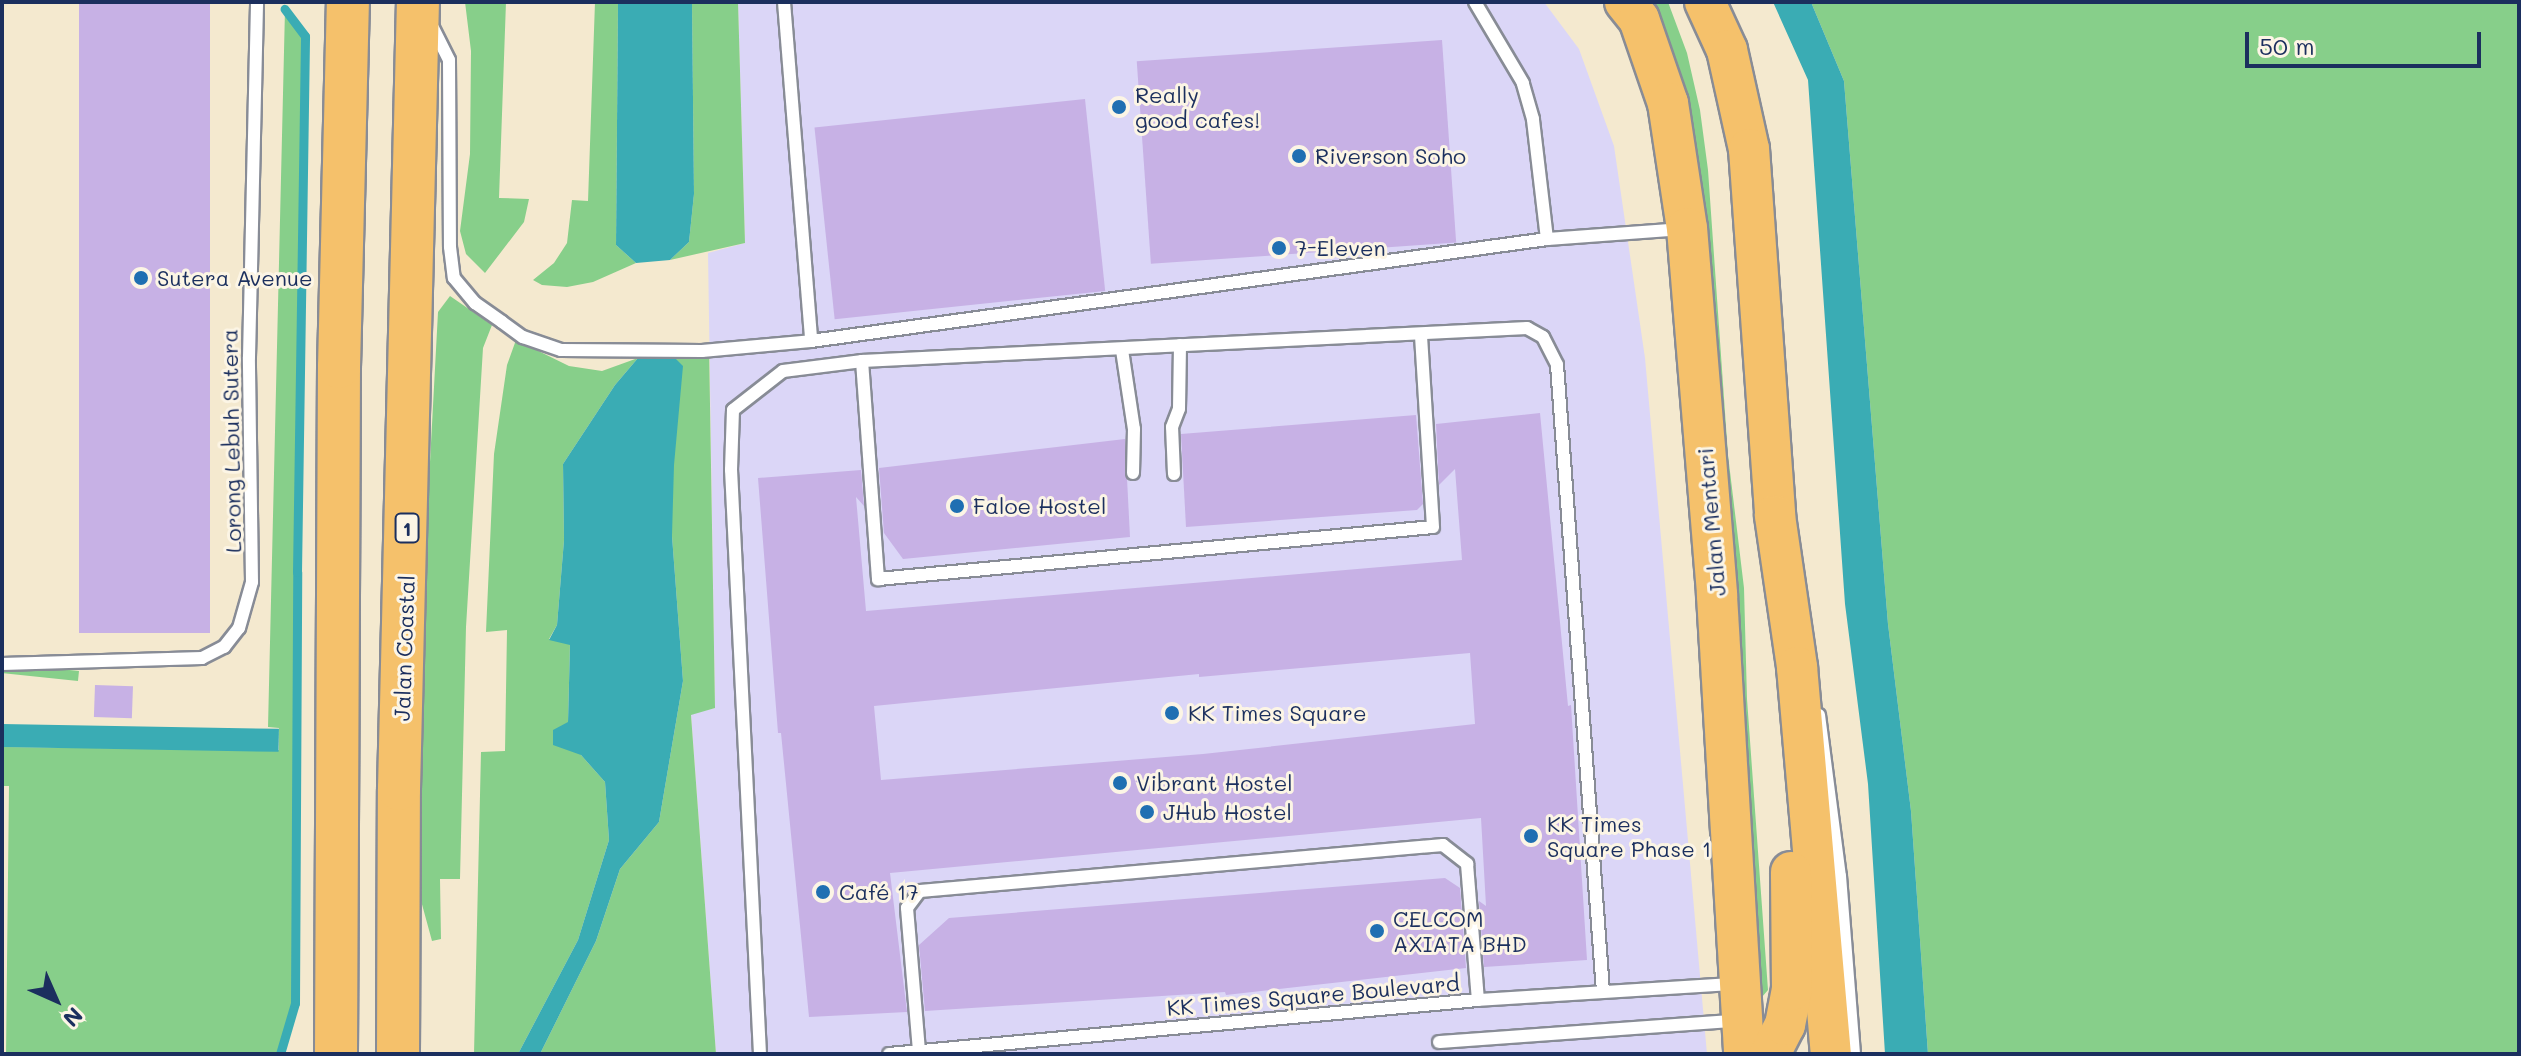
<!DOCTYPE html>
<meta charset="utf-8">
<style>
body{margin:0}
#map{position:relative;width:2521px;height:1056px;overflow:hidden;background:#f4e9cf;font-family:Mali,sans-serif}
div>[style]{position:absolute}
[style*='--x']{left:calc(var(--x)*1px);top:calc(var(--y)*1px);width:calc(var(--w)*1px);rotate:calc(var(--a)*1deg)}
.built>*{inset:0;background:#dbd6f7}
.green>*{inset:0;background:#87cf8a;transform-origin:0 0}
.water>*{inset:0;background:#3aacb4;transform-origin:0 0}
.stream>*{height:9px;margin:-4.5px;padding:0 4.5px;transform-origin:4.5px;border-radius:4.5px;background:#3aacb4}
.building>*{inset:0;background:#c7b1e5;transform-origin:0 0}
.roads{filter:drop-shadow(2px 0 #888c96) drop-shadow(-2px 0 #888c96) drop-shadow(0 2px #888c96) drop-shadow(0 -2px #888c96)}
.service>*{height:12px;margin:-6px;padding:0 6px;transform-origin:6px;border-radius:6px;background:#fff}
.primary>*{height:40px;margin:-20px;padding:0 20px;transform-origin:20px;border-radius:20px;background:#f5c16b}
.trunk>*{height:42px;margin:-21px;padding:0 21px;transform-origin:21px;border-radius:21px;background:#f5c16b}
.dots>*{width:22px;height:22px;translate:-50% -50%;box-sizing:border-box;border:4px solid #fcf5e5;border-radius:50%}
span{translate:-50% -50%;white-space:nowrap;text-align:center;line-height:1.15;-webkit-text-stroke:6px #fcf5e5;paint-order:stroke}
.shield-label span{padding:2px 6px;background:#fcf5e5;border:2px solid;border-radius:6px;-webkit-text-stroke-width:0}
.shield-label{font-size:20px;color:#1b2f5e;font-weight:700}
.poi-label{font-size:22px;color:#1b2f5e}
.left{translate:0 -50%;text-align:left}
.street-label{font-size:22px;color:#1b2f5e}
.frame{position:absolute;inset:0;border:4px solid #1b2f5e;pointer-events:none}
.north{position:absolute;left:16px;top:960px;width:80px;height:80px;-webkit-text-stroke:6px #fcf5e5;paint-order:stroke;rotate:135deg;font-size:22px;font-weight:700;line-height:32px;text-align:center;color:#1b2f5e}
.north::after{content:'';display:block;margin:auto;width:28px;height:36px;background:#1b2f5e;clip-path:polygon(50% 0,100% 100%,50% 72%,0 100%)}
.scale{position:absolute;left:2245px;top:32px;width:236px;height:36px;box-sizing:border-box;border:4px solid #1b2f5e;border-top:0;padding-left:10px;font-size:24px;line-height:28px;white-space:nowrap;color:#1b2f5e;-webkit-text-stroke:6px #fcf5e5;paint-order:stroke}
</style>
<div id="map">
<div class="built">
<i style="clip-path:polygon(738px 2px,1544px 2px,1579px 49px,1614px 146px,1645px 358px,1707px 1054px,716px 1054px,691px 714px,715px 708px,708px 253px,745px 243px)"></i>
</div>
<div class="green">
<i style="clip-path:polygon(465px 2px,506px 2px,499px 198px,529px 199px,524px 222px,485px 273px,466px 254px,460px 231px,470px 154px,471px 51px)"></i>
<i style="clip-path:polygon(595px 2px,618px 2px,616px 245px,636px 263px,593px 282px,567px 287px,542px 285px,533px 280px,554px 263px,567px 243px,572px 200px,588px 201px)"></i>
<i style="clip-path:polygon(692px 2px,738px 2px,745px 243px,670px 260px,689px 242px,694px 194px)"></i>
<i style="clip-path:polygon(1652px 2px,1668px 2px,1687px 53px,1700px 110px,1708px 170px,1728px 455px,1744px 588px,1747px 699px,1768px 990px,1762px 997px,1759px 997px,1688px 114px,1674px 57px)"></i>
<i style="clip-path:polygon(1811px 2px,2519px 2px,2519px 1054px,1928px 1054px,1911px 811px,1888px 624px,1844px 81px)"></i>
<i style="clip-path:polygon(285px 9px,305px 36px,297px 572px,295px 1003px,280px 1054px,6px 1054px,9px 786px,2px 786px,2px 747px,279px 750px,279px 728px,268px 727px)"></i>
<i style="clip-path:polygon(450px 296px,492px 325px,483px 348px,466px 627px,460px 879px,440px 879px,441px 939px,432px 941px,414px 875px,421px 631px,438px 312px)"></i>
<i style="clip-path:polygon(516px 340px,569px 366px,602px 371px,638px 358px,615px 385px,563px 464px,564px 540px,557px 625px,549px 639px,570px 644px,568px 722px,581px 755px,605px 782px,609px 840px,578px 940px,518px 1054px,474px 1054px,481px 752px,505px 751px,507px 630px,486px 632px,494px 454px,507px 365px)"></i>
<i style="clip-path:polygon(709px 344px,715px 708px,691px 715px,716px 1054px,540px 1054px,596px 941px,620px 869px,659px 822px,683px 681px,672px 536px,670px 353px)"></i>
<i style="left:79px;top:671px;width:10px;height:77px;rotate:96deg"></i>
</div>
<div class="water">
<i style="clip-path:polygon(618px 2px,692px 2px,694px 194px,689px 242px,670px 260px,636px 263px,616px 245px)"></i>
<i style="clip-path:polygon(1773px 2px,1811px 2px,1844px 81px,1888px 624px,1911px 811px,1928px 1054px,1885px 1054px,1868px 784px,1845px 604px,1808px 80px)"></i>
<i style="clip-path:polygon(670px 353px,683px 366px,674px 465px,672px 536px,683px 681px,659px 822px,620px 869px,596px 941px,540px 1054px,518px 1054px,578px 940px,609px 840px,605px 782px,581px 755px,553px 745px,553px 730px,568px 722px,570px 645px,549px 640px,557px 625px,564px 540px,563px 464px,615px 385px,638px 358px)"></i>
<i style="left:2px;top:724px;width:277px;height:23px;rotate:1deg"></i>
</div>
<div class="stream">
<i style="--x:280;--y:1054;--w:53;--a:-73.6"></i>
<i style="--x:295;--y:1003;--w:431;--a:-89.7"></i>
<i style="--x:297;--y:572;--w:536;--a:-89.14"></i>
<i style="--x:305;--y:36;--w:34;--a:-127"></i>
</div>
<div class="building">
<i style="left:79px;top:2px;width:131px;height:631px"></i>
<i style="left:1442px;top:40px;width:203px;height:306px;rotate:86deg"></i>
<i style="left:1085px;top:99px;width:193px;height:272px;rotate:84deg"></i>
<i style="clip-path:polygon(evenodd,1540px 413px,1568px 706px,1571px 705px,1587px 960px,1484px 967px,1479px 901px,1486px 906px,1481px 818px,890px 873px,907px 1012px,809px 1017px,781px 733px,778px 733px,758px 478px,861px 470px,864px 506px,856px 497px,866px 611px,1462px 560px,1455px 469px,1439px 485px,1436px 424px,1540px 413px,1470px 653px,1475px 724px,1203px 754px,881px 780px,874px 706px,1199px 674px,1199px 677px,1470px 653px)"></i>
<i style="clip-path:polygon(1416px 415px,1423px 504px,1417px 510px,1186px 527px,1181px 434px)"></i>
<i style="clip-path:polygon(1125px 439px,1130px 537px,903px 559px,884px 533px,879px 468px)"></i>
<i style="left:95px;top:685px;width:38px;height:32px;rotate:2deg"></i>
<i style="clip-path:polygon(1445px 878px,1460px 888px,1466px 968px,1226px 995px,1225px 992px,925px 1011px,919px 945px,949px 918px)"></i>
</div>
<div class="roads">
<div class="service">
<i style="--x:784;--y:2;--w:340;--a:85.4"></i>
<i style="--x:431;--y:24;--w:40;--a:63.4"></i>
<i style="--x:449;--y:60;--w:187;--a:89.7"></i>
<i style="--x:450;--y:247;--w:31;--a:83"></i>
<i style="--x:454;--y:278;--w:33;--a:50"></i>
<i style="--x:475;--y:303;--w:33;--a:35"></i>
<i style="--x:502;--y:322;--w:26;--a:36"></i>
<i style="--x:523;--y:337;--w:40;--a:18.9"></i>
<i style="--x:561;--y:350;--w:141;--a:0.4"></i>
<i style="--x:702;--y:351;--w:109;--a:-5.2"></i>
<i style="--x:811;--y:341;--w:743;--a:-7.89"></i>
<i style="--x:1547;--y:239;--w:121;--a:-96.7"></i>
<i style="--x:1533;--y:119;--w:37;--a:-106"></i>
<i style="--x:1523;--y:83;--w:94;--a:-120.7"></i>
<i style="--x:1547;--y:239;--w:137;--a:-4.2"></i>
<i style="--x:1122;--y:350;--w:80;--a:81.4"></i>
<i style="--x:1134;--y:429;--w:44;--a:91.3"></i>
<i style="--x:862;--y:361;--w:219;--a:85.8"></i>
<i style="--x:878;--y:579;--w:557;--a:-5.35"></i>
<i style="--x:1433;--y:527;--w:193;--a:-93.6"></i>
<i style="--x:1174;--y:474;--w:47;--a:-92.4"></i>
<i style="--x:1172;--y:427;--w:19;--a:-69"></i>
<i style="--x:1179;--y:409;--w:64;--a:-89.1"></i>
<i style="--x:2;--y:664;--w:200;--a:-1.7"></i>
<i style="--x:202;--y:658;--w:25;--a:-27"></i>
<i style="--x:224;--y:647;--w:24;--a:-52"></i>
<i style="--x:239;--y:628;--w:48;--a:-74.2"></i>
<i style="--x:252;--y:582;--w:225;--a:-90.8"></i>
<i style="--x:249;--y:357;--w:355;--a:-88.7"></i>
<i style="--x:1819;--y:715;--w:162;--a:82.6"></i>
<i style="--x:1840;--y:876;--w:179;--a:85.5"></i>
<i style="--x:1439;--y:1042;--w:297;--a:-4.1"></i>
<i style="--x:919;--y:1051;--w:144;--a:-94.8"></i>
<i style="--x:907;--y:908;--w:21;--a:-53"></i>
<i style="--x:920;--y:891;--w:525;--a:-5.03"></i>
<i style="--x:1443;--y:845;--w:31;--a:38"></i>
<i style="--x:1467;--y:864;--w:136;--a:85.4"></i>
<i style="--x:760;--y:1054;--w:585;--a:-92.84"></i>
<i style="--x:731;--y:470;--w:60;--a:-88.1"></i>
<i style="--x:733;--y:410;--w:63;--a:-38"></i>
<i style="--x:783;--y:371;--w:80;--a:-7.2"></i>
<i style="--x:862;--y:361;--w:666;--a:-2.84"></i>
<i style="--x:1527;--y:328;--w:18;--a:29"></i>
<i style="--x:1543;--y:337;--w:31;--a:63"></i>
<i style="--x:1557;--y:365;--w:628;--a:85.8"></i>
<i style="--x:889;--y:1054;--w:591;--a:-5.24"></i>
<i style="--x:1478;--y:1000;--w:256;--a:-3.6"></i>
</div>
<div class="primary">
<i style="--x:1625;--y:2;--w:22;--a:51"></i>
<i style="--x:1639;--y:19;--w:89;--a:71"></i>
<i style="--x:1668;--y:103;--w:126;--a:81.4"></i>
<i style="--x:1687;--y:228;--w:369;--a:85.3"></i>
<i style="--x:1717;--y:596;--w:459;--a:86.6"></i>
<i style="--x:1705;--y:2;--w:53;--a:65.4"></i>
<i style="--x:1727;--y:50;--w:101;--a:77.5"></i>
<i style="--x:1749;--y:149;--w:368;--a:85.9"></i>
<i style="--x:1775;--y:516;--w:153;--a:81.7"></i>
<i style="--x:1797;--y:667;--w:388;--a:85"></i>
<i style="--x:1770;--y:1054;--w:33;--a:-63"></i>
<i style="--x:1785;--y:1025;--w:36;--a:-79"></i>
<i style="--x:1792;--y:990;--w:118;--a:-90.5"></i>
</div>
<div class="trunk">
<i style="--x:336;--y:1054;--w:687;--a:-89.75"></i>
<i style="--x:339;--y:367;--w:365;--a:-88.6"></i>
<i style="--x:398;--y:1054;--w:265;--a:-89.8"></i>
<i style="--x:399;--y:789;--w:787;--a:-88.62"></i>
</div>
</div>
<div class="dots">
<i style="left:1119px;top:107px;background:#1f6fb2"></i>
<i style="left:1299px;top:156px;background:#1f6fb2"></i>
<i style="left:1279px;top:248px;background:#1f6fb2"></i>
<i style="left:141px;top:278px;background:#1f6fb2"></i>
<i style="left:957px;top:506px;background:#1f6fb2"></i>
<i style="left:1172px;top:713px;background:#1f6fb2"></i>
<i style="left:1120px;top:783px;background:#1f6fb2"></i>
<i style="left:1147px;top:812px;background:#1f6fb2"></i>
<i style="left:1531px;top:836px;background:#1f6fb2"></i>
<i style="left:823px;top:892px;background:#1f6fb2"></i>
<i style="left:1377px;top:931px;background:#1f6fb2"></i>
</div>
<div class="shield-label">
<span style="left:407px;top:528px">1</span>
</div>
<div class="poi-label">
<span class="left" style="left:1135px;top:107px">Really<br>good cafes!</span>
<span class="left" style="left:1315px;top:156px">Riverson Soho</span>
<span class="left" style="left:1295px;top:248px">7-Eleven</span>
<span class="left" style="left:157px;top:278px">Sutera Avenue</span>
<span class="left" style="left:973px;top:506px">Faloe Hostel</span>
<span class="left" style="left:1188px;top:713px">KK Times Square</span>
<span class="left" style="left:1136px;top:783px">Vibrant Hostel</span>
<span class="left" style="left:1163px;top:812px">JHub Hostel</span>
<span class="left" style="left:1547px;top:836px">KK Times<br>Square Phase 1</span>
<span class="left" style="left:839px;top:892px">Café 17</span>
<span class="left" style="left:1393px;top:931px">CELCOM<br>AXIATA BHD</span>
</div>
<div class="street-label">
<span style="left:231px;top:441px;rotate:-91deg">Lorong Lebuh Sutera</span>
<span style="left:1711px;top:522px;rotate:-95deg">Jalan Mentari</span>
<span style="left:404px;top:648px;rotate:-88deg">Jalan Coastal</span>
<span style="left:1313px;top:995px;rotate:-5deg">KK Times Square Boulevard</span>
</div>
<div class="frame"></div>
<div class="north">N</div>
<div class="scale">50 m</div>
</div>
